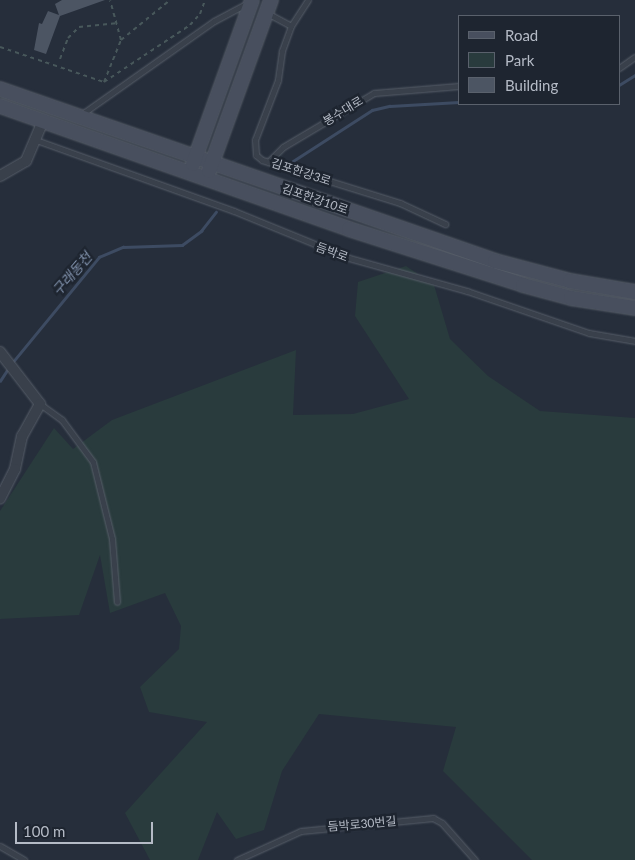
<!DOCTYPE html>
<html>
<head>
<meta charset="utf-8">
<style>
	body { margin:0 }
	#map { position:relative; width:635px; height:860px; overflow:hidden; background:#262e3b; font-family:Lato,"Noto Sans KR",sans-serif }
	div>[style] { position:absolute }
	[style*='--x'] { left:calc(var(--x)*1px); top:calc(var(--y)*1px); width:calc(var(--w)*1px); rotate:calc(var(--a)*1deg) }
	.green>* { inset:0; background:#293b3d }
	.stream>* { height:2.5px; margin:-1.25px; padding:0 1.25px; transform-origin:1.25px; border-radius:1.25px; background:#3d4b62 }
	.building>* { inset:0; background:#4c5563 }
	.path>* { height:2px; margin-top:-1px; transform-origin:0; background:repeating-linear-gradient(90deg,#48585b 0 4px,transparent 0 8px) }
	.roads { filter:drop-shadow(0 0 1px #575e69) drop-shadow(0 0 1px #575e69) }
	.lane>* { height:5px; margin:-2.5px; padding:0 2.5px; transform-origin:2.5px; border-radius:2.5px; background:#39404b }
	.street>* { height:10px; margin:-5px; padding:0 5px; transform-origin:5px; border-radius:5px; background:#39404b }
	.secondary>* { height:14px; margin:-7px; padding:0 7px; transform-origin:7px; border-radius:7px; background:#484f5e }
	span { translate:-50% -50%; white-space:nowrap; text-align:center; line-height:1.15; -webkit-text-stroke:5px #1e2530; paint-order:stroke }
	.street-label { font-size:12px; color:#b5bbc6 }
	.water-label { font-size:14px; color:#8091ab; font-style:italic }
	.legend { position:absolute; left:458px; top:15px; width:162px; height:90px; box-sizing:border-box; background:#1e2530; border:1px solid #5a616c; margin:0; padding:6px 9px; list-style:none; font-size:15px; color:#b5bbc6 }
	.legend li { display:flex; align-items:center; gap:10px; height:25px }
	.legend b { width:25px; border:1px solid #5a616c }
	.scale { position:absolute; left:15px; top:822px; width:138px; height:22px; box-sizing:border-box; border:2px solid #b5bbc6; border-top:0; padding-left:6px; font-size:15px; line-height:18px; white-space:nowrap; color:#b5bbc6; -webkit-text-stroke:4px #1e2530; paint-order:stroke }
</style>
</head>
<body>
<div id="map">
	<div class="green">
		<i style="clip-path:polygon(406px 266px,434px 285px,450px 339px,488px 376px,540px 411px,635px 418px,635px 860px,532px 860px,443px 771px,456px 727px,319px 714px,282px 771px,264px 830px,236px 839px,217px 812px,198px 860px,150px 860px,125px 813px,207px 722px,149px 712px,140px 687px,179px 649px,181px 626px,165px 593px,110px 613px,100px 555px,79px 615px,0 619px,0 511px,54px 428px,73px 449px,112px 420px,296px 350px,293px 415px,353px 414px,409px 399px,355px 316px,358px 282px)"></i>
	</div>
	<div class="stream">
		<i style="--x:619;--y:85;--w:19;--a:-32"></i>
		<i style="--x:293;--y:161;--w:94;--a:-32.8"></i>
		<i style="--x:372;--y:110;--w:18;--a:-13"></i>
		<i style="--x:390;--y:106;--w:69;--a:-3.3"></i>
		<i style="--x:12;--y:363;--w:137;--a:-50.6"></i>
		<i style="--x:99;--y:257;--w:26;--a:-23"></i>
		<i style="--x:123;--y:247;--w:59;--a:-1.9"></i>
		<i style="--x:182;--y:245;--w:24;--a:-36"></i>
		<i style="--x:201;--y:231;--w:24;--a:-52"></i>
		<i style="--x:0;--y:381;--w:17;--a:-57"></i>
	</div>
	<div class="building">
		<i style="clip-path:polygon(62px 0,105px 0,60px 16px,46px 54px,34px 50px,39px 23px,42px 24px,48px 11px,59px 15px,55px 4px)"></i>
	</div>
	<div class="path">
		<i style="--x:121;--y:40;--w:63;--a:-39.2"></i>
		<i style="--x:0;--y:47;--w:110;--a:18.6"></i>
		<i style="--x:104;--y:82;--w:103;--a:-33.5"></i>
		<i style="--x:190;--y:25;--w:15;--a:-48"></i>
		<i style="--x:200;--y:14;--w:15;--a:-70"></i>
		<i style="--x:60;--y:59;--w:22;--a:-69"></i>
		<i style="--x:68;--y:38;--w:16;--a:-45"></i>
		<i style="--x:79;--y:27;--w:37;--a:-6"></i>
		<i style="--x:104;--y:82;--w:45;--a:-68"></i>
		<i style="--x:121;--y:40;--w:41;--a:-105.4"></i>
	</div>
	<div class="roads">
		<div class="lane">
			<i style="--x:267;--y:13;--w:27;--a:28"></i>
			<i style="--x:291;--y:26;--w:27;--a:110"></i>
			<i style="--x:282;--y:51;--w:29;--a:98"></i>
			<i style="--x:278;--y:80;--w:64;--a:111"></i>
			<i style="--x:255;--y:140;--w:15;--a:86"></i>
			<i style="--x:256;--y:155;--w:8;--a:40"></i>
			<i style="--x:262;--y:160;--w:145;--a:17.3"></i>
			<i style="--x:400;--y:203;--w:50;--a:25"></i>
			<i style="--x:291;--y:26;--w:31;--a:-57"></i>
			<i style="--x:619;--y:68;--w:19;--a:-35"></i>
			<i style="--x:82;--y:114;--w:161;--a:-35.2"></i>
			<i style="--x:214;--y:21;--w:40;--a:-28"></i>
			<i style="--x:36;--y:140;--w:210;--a:19.7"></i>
			<i style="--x:234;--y:211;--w:124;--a:22.2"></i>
			<i style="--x:349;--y:258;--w:123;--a:15.6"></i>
			<i style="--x:467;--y:291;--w:129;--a:19"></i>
			<i style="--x:589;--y:333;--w:47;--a:9.9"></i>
			<i style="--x:268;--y:162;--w:21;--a:-45"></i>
			<i style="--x:283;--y:147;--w:106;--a:-30.7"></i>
			<i style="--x:374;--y:93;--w:85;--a:-4.7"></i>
			<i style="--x:40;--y:404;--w:27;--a:36"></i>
			<i style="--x:62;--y:420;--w:52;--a:53.6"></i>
			<i style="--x:93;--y:462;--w:79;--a:76.1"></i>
			<i style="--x:112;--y:539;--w:63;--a:85.5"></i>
			<i style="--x:0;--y:846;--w:28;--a:30"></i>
			<i style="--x:237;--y:860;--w:70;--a:-24.4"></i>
			<i style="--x:301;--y:831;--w:133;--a:-5.6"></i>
			<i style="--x:433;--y:818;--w:10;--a:29"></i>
			<i style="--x:442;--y:823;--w:50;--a:48.3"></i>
		</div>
		<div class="street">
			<i style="--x:0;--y:176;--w:30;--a:-30"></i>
			<i style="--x:26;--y:161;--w:43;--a:-67"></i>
			<i style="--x:0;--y:352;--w:66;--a:52.4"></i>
			<i style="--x:40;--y:404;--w:37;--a:119"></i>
			<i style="--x:22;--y:436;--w:34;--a:102"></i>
			<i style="--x:15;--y:469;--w:33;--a:117"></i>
		</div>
		<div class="secondary">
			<i style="--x:0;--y:89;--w:524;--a:19.16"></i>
			<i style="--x:495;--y:261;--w:78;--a:14.9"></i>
			<i style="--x:570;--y:281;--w:66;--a:9.6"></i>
			<i style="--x:0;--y:106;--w:370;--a:19.4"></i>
			<i style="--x:349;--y:229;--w:183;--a:17.8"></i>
			<i style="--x:523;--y:285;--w:50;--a:15.2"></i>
			<i style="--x:571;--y:298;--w:65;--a:8.9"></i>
			<i style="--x:193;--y:164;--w:174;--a:-70.2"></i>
			<i style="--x:209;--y:171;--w:182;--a:-70.1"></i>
		</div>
	</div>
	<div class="street-label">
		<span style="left:343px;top:111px;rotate:-31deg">봉수대로</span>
		<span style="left:301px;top:172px;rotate:18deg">김포한강3로</span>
		<span style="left:315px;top:199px;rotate:19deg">김포한강10로</span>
		<span style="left:332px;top:252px;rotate:20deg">듬박로</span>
		<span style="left:362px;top:824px;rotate:-5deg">듬박로30번길</span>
	</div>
	<div class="water-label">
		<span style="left:72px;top:274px;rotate:-49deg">구래동천</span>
	</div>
	<ul class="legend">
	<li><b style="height:6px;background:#484f5e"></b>Road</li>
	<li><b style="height:14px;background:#293b3d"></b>Park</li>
	<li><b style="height:14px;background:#4c5563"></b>Building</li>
	</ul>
	<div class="scale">100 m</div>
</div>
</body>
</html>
